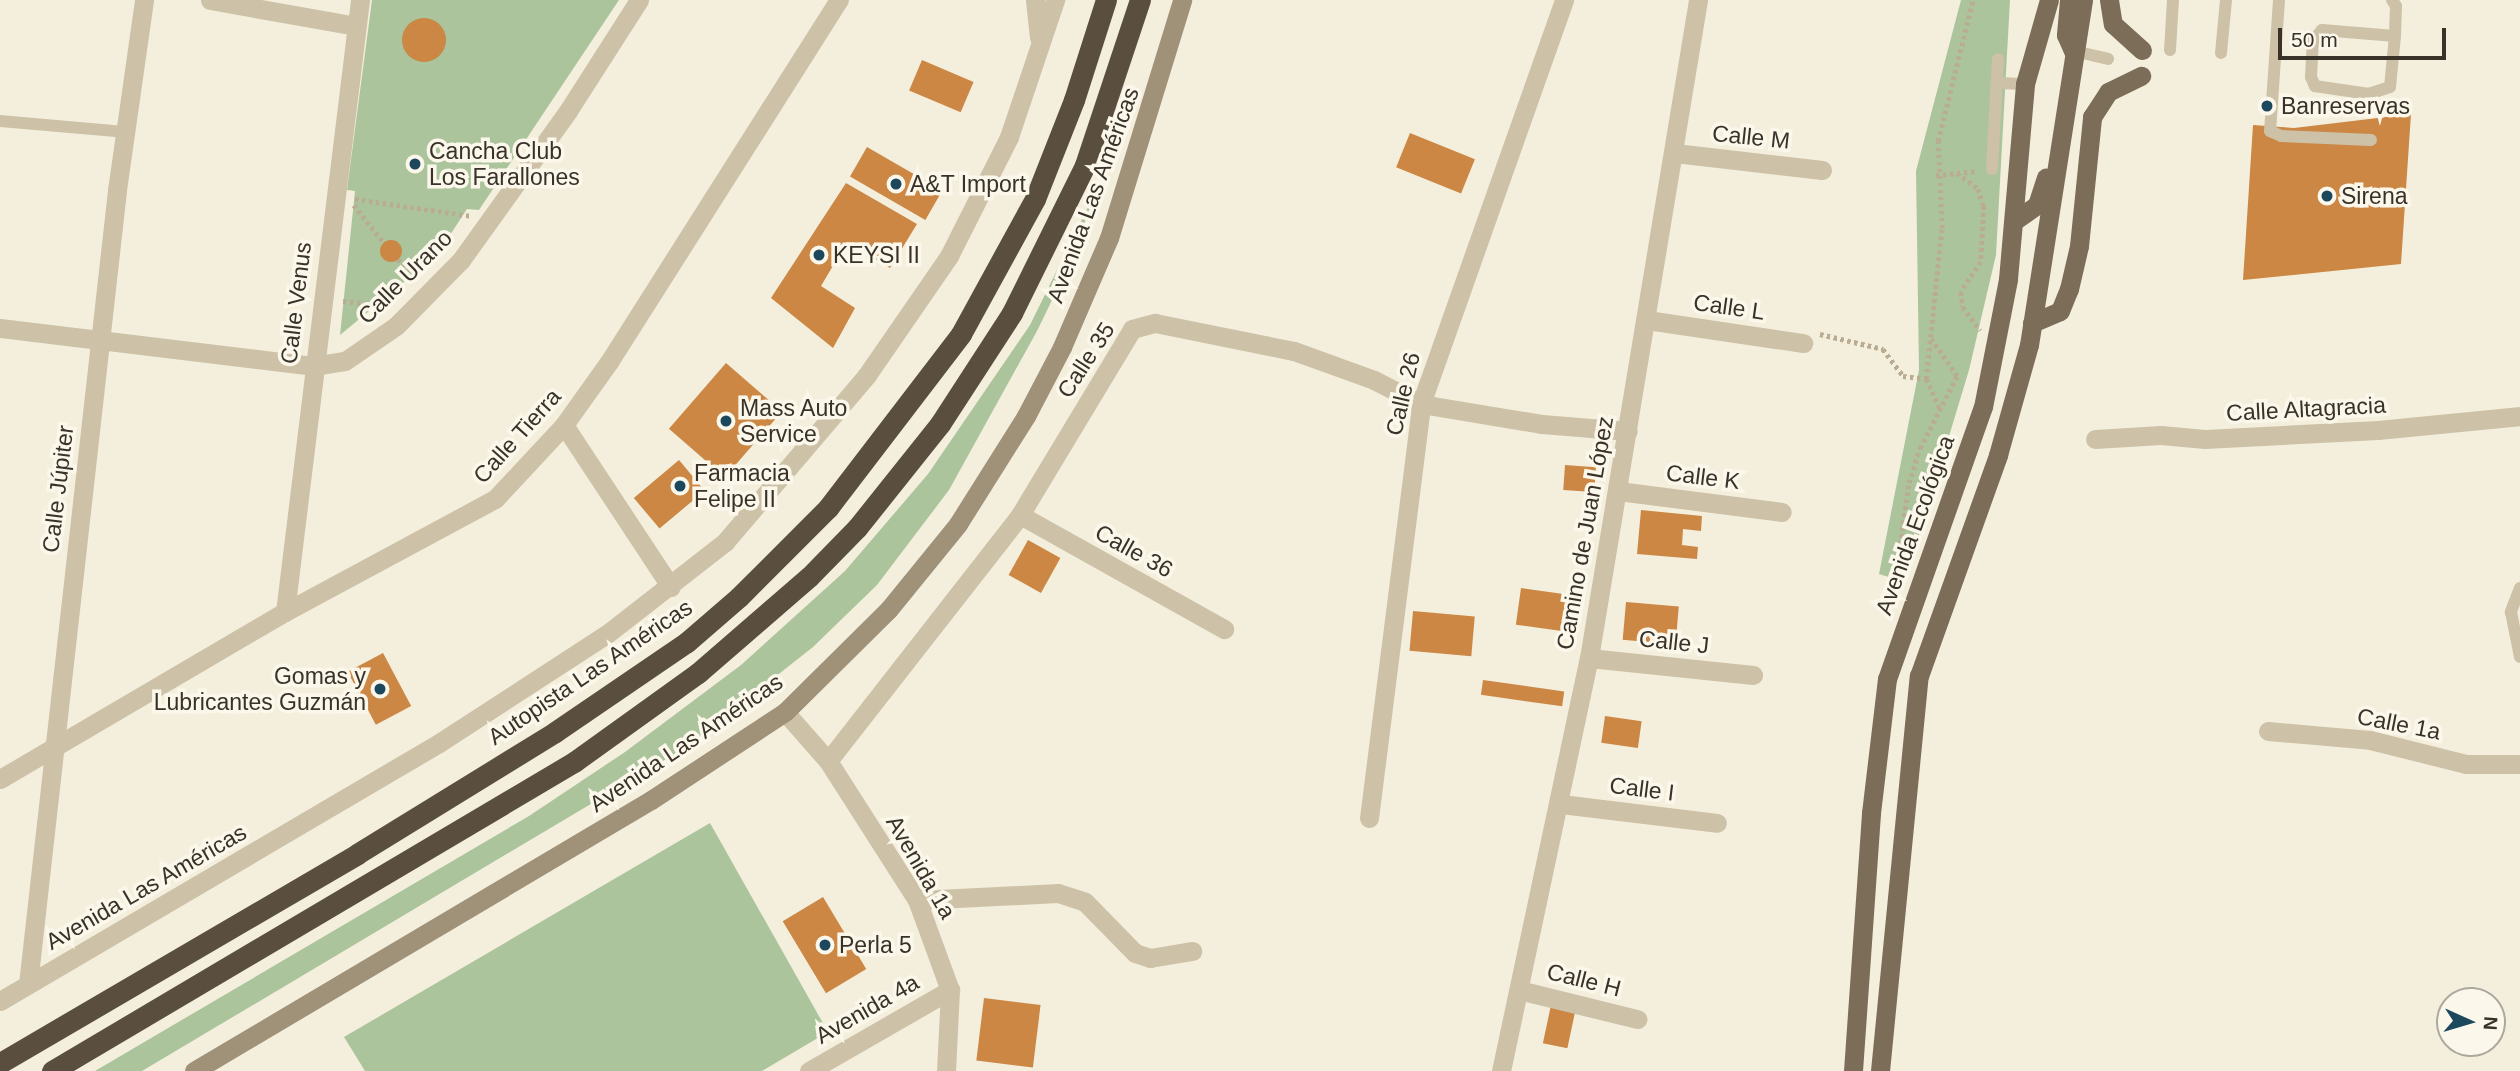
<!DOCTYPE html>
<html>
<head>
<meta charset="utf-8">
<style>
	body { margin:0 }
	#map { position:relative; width:2520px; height:1071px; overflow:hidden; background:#f4efdd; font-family:Helvetica,sans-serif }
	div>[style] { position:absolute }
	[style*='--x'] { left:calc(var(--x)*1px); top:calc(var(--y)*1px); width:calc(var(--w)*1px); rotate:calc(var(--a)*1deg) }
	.green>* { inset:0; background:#acc49c }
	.building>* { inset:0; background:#cb8743; transform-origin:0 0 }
	.round { border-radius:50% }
	.path>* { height:4.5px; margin-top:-2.25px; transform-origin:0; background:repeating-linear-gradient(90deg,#b9ac92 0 3.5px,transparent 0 7px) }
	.service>* { height:12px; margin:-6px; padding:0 6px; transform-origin:6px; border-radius:6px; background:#cdc2a8 }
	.minor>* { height:19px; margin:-9.5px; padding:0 9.5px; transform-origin:9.5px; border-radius:9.5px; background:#cdc2a8 }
	.tertiary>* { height:19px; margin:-9.5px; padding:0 9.5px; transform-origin:9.5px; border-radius:9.5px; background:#cdc2a8 }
	.secondary>* { height:19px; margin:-9.5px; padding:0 9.5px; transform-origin:9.5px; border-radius:9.5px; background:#a09179 }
	.primary>* { height:19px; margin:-9.5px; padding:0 9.5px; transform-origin:9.5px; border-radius:9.5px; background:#7c6d59 }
	.motorway>* { height:21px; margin:-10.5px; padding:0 10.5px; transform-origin:10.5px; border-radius:10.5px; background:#5a4f3f }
	.dots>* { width:19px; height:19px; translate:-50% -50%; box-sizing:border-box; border:4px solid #fbf7ea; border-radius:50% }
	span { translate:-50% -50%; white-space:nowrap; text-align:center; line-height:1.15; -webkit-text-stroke:7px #fbf7ea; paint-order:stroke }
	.poi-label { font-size:23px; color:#393229 }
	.left { translate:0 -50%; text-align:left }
	.right { translate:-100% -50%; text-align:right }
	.street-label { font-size:23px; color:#393229 }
	.north { position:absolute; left:2436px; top:987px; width:70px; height:70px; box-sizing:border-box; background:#fbf7ea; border:2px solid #ada89d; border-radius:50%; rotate:94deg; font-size:19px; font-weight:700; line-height:28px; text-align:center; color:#393229 }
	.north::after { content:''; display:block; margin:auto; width:24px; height:32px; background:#1c485d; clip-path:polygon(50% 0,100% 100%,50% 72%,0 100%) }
	.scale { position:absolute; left:2278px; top:28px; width:168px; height:32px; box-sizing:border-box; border:4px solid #393229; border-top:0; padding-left:9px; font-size:21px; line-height:24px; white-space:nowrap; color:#393229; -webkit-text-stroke:5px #fbf7ea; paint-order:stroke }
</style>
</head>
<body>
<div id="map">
	<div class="green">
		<i style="clip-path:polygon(372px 0,619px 0,479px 210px,467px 209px,437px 255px,340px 335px,355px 191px,347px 190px)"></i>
		<i style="clip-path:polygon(1961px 0,2010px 0,1996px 255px,1969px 370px,1905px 582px,1879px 574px,1919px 370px,1916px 171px)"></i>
		<i style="clip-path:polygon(1095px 193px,1072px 259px,1037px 331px,949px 490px,877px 585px,813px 647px,685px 748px,142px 1071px,95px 1071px,529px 816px,625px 752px,741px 665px,845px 571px,928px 474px,1030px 325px)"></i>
		<i style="clip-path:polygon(710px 823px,828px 1032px,762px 1071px,365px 1071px,344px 1037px)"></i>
	</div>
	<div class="building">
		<i class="round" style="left:402px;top:18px;width:44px;height:44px"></i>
		<i style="left:922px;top:60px;width:56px;height:33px;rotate:23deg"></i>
		<i style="clip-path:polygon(2411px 114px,2401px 264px,2243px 280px,2253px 125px,2294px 128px)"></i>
		<i style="left:1410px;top:133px;width:70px;height:37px;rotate:22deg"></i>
		<i style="left:867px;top:147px;width:87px;height:34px;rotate:30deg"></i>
		<i style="clip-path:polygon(846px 183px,917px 224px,890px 268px,847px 242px,821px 286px,855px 308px,833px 348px,771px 298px)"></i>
		<i class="round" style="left:380px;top:240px;width:22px;height:22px"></i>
		<i style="left:726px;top:363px;width:74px;height:87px;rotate:41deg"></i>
		<i style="left:679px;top:460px;width:40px;height:59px;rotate:50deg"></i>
		<i style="left:1565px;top:465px;width:31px;height:25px;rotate:4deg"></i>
		<i style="clip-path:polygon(1641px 510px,1702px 516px,1701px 531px,1683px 529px,1682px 545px,1698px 547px,1697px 559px,1637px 554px)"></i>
		<i style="left:1028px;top:540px;width:37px;height:40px;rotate:29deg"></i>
		<i style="left:1521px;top:588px;width:50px;height:37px;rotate:8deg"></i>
		<i style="left:1626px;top:602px;width:53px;height:38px;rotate:5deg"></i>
		<i style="left:1413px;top:611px;width:62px;height:40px;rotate:5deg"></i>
		<i style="left:383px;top:653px;width:60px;height:40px;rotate:62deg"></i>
		<i style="left:1483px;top:680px;width:82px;height:15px;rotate:8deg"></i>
		<i style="left:1605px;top:716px;width:37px;height:27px;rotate:8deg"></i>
		<i style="left:823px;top:897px;width:84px;height:47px;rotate:59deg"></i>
		<i style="left:984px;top:998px;width:57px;height:63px;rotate:7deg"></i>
		<i style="left:1551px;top:1005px;width:25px;height:39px;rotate:12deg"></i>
	</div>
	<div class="path">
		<i style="--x:1957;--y:173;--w:26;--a:37"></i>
		<i style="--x:1978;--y:189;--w:18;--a:71"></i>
		<i style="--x:1984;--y:206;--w:56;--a:93.1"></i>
		<i style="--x:1981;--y:262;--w:36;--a:124"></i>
		<i style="--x:1961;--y:292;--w:15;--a:82"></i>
		<i style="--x:1963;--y:307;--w:29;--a:54"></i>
		<i style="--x:1936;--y:175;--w:42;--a:-5.4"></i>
		<i style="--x:355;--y:199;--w:117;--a:8.3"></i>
		<i style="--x:354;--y:205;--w:48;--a:51.7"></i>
		<i style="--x:398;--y:259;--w:28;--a:52"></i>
		<i style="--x:343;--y:301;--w:44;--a:6.5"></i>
		<i style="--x:1820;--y:334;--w:65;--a:13.4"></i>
		<i style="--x:1883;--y:349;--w:34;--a:53"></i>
		<i style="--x:1903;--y:376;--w:23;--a:7"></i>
		<i style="--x:1939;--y:408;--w:32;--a:-114"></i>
		<i style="--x:1926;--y:379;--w:152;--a:-84"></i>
		<i style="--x:1942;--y:228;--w:87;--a:-92.6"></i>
		<i style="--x:1938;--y:141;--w:145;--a:-76.1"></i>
		<i style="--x:1900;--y:586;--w:15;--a:-106"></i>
		<i style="--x:1896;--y:572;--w:90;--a:-81.7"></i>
		<i style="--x:1909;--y:483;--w:37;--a:-73"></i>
		<i style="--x:1920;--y:448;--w:81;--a:-62.8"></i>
		<i style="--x:1957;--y:376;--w:45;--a:-125.1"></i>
	</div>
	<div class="service">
		<i style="--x:2279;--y:0;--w:131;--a:93.9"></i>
		<i style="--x:2270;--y:131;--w:12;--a:24"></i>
		<i style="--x:2281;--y:136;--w:90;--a:2.5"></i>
		<i style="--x:2392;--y:0;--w:7;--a:56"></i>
		<i style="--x:2396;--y:6;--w:30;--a:92"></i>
		<i style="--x:2395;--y:36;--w:51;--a:95.6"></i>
		<i style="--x:2390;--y:87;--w:22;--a:162"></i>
		<i style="--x:2369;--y:94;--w:55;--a:-171.6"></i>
		<i style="--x:2315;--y:86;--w:10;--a:-114"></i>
		<i style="--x:2311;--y:77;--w:36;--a:-87"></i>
		<i style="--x:2313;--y:41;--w:14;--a:-51"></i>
		<i style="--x:2322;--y:30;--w:73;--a:4.7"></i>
		<i style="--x:2170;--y:50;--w:50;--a:-86.6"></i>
		<i style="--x:2074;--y:51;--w:35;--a:13"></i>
		<i style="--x:2221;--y:53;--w:53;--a:-84.6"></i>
		<i style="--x:1997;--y:83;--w:28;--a:2"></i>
		<i style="--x:0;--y:121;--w:125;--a:5"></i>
		<i style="--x:1992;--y:169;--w:110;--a:-86.9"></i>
		<i style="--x:2520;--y:588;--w:26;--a:111"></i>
		<i style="--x:2511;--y:612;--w:46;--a:78.7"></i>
	</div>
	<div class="minor">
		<i style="--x:210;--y:0;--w:148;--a:10.1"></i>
		<i style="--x:1675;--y:153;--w:148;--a:6.6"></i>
		<i style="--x:1647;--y:320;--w:158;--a:8.4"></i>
		<i style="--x:0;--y:328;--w:315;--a:6.9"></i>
		<i style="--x:313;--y:366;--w:32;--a:-9"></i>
		<i style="--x:345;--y:361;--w:62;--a:-34.5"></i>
		<i style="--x:396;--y:326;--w:93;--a:-45.4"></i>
		<i style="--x:461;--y:260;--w:183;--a:-54.3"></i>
		<i style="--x:568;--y:111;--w:132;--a:-57.4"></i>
		<i style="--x:564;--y:425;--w:194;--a:56.6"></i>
		<i style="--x:2095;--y:439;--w:66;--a:-3.5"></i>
		<i style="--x:2161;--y:435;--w:44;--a:5.2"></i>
		<i style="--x:2205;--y:439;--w:173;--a:-3"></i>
		<i style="--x:2378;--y:430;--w:143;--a:-5.6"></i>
		<i style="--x:1618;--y:491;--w:165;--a:7.3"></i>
		<i style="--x:1020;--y:515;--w:234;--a:29.2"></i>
		<i style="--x:285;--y:612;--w:617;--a:-83.01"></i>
		<i style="--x:1589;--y:658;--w:165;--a:5.9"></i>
		<i style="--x:785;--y:712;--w:65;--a:48.7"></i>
		<i style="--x:828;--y:761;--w:165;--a:57.4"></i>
		<i style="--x:917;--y:900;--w:96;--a:69.9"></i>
		<i style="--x:950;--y:990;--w:81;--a:92.8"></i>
		<i style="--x:2268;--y:731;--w:102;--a:5"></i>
		<i style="--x:2370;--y:740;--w:99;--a:14"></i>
		<i style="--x:2466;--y:764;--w:54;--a:0"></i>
		<i style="--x:828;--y:761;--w:312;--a:-52"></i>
		<i style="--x:1020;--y:515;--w:217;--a:-58.9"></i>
		<i style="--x:1132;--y:329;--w:24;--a:-15"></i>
		<i style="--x:1155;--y:323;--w:142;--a:11.4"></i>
		<i style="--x:1294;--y:351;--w:85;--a:19.9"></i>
		<i style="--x:1374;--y:380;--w:53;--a:27.1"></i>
		<i style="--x:1421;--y:404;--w:123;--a:9.4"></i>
		<i style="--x:1542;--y:424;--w:86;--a:4.7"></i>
		<i style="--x:0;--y:779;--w:330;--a:-30.4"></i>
		<i style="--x:285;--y:612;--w:238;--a:-28.3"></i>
		<i style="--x:495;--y:499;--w:101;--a:-47"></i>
		<i style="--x:564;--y:425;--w:77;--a:-54.5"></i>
		<i style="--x:609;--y:362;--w:429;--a:-57.6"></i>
		<i style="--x:1561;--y:804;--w:157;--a:6.9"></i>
		<i style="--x:1369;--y:818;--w:417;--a:-82.8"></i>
		<i style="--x:1421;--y:404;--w:429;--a:-70.5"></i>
		<i style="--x:917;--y:900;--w:141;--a:-2.8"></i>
		<i style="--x:1058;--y:893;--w:28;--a:18"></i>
		<i style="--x:1085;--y:902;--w:71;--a:45.6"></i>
		<i style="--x:1135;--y:953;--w:16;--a:18"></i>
		<i style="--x:1150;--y:958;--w:43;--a:-9.5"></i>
		<i style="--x:1519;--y:990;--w:122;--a:13.8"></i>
		<i style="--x:809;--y:1071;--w:163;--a:-29.9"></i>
		<i style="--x:1501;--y:1071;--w:422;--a:-78"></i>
		<i style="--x:1589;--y:658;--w:667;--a:-80.59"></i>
	</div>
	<div class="tertiary">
		<i style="--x:1035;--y:0;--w:37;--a:84"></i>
		<i style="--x:28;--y:984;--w:799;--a:-83.6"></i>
		<i style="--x:117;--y:190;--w:192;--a:-81.9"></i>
		<i style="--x:0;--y:1001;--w:509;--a:-30.44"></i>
		<i style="--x:439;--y:743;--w:200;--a:-33"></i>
		<i style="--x:607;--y:634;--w:150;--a:-37.9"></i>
		<i style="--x:725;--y:542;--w:219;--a:-49.6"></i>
		<i style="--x:867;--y:375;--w:145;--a:-55.4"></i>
		<i style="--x:949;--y:256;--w:133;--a:-63.2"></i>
		<i style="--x:1009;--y:137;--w:145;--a:-71.4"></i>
	</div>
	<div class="secondary">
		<i style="--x:194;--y:1071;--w:531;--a:-30.67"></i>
		<i style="--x:651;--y:800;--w:160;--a:-33.3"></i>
		<i style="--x:785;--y:712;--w:146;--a:-44.7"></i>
		<i style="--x:889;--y:609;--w:109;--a:-50.9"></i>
		<i style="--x:958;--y:524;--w:128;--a:-57.8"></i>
		<i style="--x:1026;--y:416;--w:78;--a:-62.4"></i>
		<i style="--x:1062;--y:347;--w:119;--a:-66.7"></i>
		<i style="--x:1109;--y:238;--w:249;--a:-72.9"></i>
	</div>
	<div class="primary">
		<i style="--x:2069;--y:0;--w:35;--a:95"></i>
		<i style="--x:2066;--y:35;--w:17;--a:66"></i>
		<i style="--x:2109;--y:0;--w:24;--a:81"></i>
		<i style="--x:2113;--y:24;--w:39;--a:42"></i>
		<i style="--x:2014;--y:221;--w:28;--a:-35"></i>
		<i style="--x:2037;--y:205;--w:29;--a:-72"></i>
		<i style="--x:2032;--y:323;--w:30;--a:-23"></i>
		<i style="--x:2060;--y:311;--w:24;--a:-68"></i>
		<i style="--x:2069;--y:289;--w:44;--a:-76.9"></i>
		<i style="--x:2079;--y:246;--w:130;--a:-84.2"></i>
		<i style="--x:2092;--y:117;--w:30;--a:-57"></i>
		<i style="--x:2108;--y:92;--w:37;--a:-26"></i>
		<i style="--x:1853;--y:1071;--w:259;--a:-86"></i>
		<i style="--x:1871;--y:813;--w:135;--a:-83.2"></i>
		<i style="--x:1887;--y:679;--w:288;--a:-70.6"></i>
		<i style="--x:1983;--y:407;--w:130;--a:-78.9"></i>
		<i style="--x:2008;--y:279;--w:196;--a:-85"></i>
		<i style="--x:2025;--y:84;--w:87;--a:-74.1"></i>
		<i style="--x:1880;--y:1071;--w:397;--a:-84.4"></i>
		<i style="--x:1919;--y:676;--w:235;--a:-70.3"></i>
		<i style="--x:1998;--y:455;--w:114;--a:-74.3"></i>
		<i style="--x:2029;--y:345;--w:349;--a:-81.1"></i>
	</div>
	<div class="motorway">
		<i style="--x:0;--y:1063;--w:414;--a:-30.3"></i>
		<i style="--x:357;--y:854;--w:233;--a:-31.6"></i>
		<i style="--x:555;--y:732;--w:160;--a:-34.3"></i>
		<i style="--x:687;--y:642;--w:69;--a:-40.9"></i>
		<i style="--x:739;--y:597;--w:126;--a:-45"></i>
		<i style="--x:828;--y:508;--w:219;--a:-52.6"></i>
		<i style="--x:961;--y:334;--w:154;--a:-61.3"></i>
		<i style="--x:1035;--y:199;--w:106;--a:-68.5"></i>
		<i style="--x:1074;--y:100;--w:105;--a:-72.3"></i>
		<i style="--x:52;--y:1071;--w:607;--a:-30.62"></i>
		<i style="--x:574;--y:762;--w:153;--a:-35.7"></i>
		<i style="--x:698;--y:673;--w:147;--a:-40.9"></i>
		<i style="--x:809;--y:577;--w:69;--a:-45.6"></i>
		<i style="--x:857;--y:528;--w:133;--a:-51.4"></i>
		<i style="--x:940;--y:424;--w:132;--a:-57"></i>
		<i style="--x:1012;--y:313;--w:165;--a:-63.7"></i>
		<i style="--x:1085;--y:165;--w:174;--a:-71.6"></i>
	</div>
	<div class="dots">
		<i style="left:2267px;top:106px;background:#1c485d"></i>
		<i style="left:415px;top:164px;background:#1c485d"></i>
		<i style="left:896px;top:184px;background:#1c485d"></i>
		<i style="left:2327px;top:196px;background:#1c485d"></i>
		<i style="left:819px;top:255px;background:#1c485d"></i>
		<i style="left:726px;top:421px;background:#1c485d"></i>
		<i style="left:680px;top:486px;background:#1c485d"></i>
		<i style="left:380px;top:689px;background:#1c485d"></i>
		<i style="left:825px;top:945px;background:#1c485d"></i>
	</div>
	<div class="poi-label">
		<span class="left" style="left:2281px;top:106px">Banreservas</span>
		<span class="left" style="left:429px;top:164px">Cancha Club<br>Los Farallones</span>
		<span class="left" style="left:910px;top:184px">A&amp;T Import</span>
		<span class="left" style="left:2341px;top:196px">Sirena</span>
		<span class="left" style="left:833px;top:255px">KEYSI II</span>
		<span class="left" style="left:740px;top:421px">Mass Auto<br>Service</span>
		<span class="left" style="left:694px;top:486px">Farmacia<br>Felipe II</span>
		<span class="right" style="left:366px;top:689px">Gomas y<br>Lubricantes Guzmán</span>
		<span class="left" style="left:839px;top:945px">Perla 5</span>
	</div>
	<div class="street-label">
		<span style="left:1751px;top:137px;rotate:6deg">Calle M</span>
		<span style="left:1093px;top:195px;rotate:-70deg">Avenida Las Américas</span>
		<span style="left:405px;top:277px;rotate:-45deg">Calle Urano</span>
		<span style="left:296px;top:303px;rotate:-83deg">Calle Venus</span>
		<span style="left:1729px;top:307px;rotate:8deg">Calle L</span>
		<span style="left:1086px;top:360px;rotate:-57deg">Calle 35</span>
		<span style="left:1403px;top:394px;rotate:-77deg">Calle 26</span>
		<span style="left:2306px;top:409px;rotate:-3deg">Calle Altagracia</span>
		<span style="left:517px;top:436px;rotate:-48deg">Calle Tierra</span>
		<span style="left:1703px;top:477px;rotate:7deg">Calle K</span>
		<span style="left:58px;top:489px;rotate:-83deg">Calle Júpiter</span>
		<span style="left:1915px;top:525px;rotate:-70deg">Avenida Ecológica</span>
		<span style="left:1585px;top:533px;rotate:-80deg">Camino de Juan López</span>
		<span style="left:1134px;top:551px;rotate:29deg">Calle 36</span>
		<span style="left:1674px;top:642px;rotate:6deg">Calle J</span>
		<span style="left:590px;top:672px;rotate:-34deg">Autopista Las Américas</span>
		<span style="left:2399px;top:724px;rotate:11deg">Calle 1a</span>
		<span style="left:686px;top:743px;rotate:-34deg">Avenida Las Américas</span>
		<span style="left:1642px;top:789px;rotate:7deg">Calle I</span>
		<span style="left:921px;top:867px;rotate:60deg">Avenida 1a</span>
		<span style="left:146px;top:887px;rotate:-30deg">Avenida Las Américas</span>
		<span style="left:1584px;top:980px;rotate:14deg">Calle H</span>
		<span style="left:867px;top:1009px;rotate:-30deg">Avenida 4a</span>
	</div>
	<div class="north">N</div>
	<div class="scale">50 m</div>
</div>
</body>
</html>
